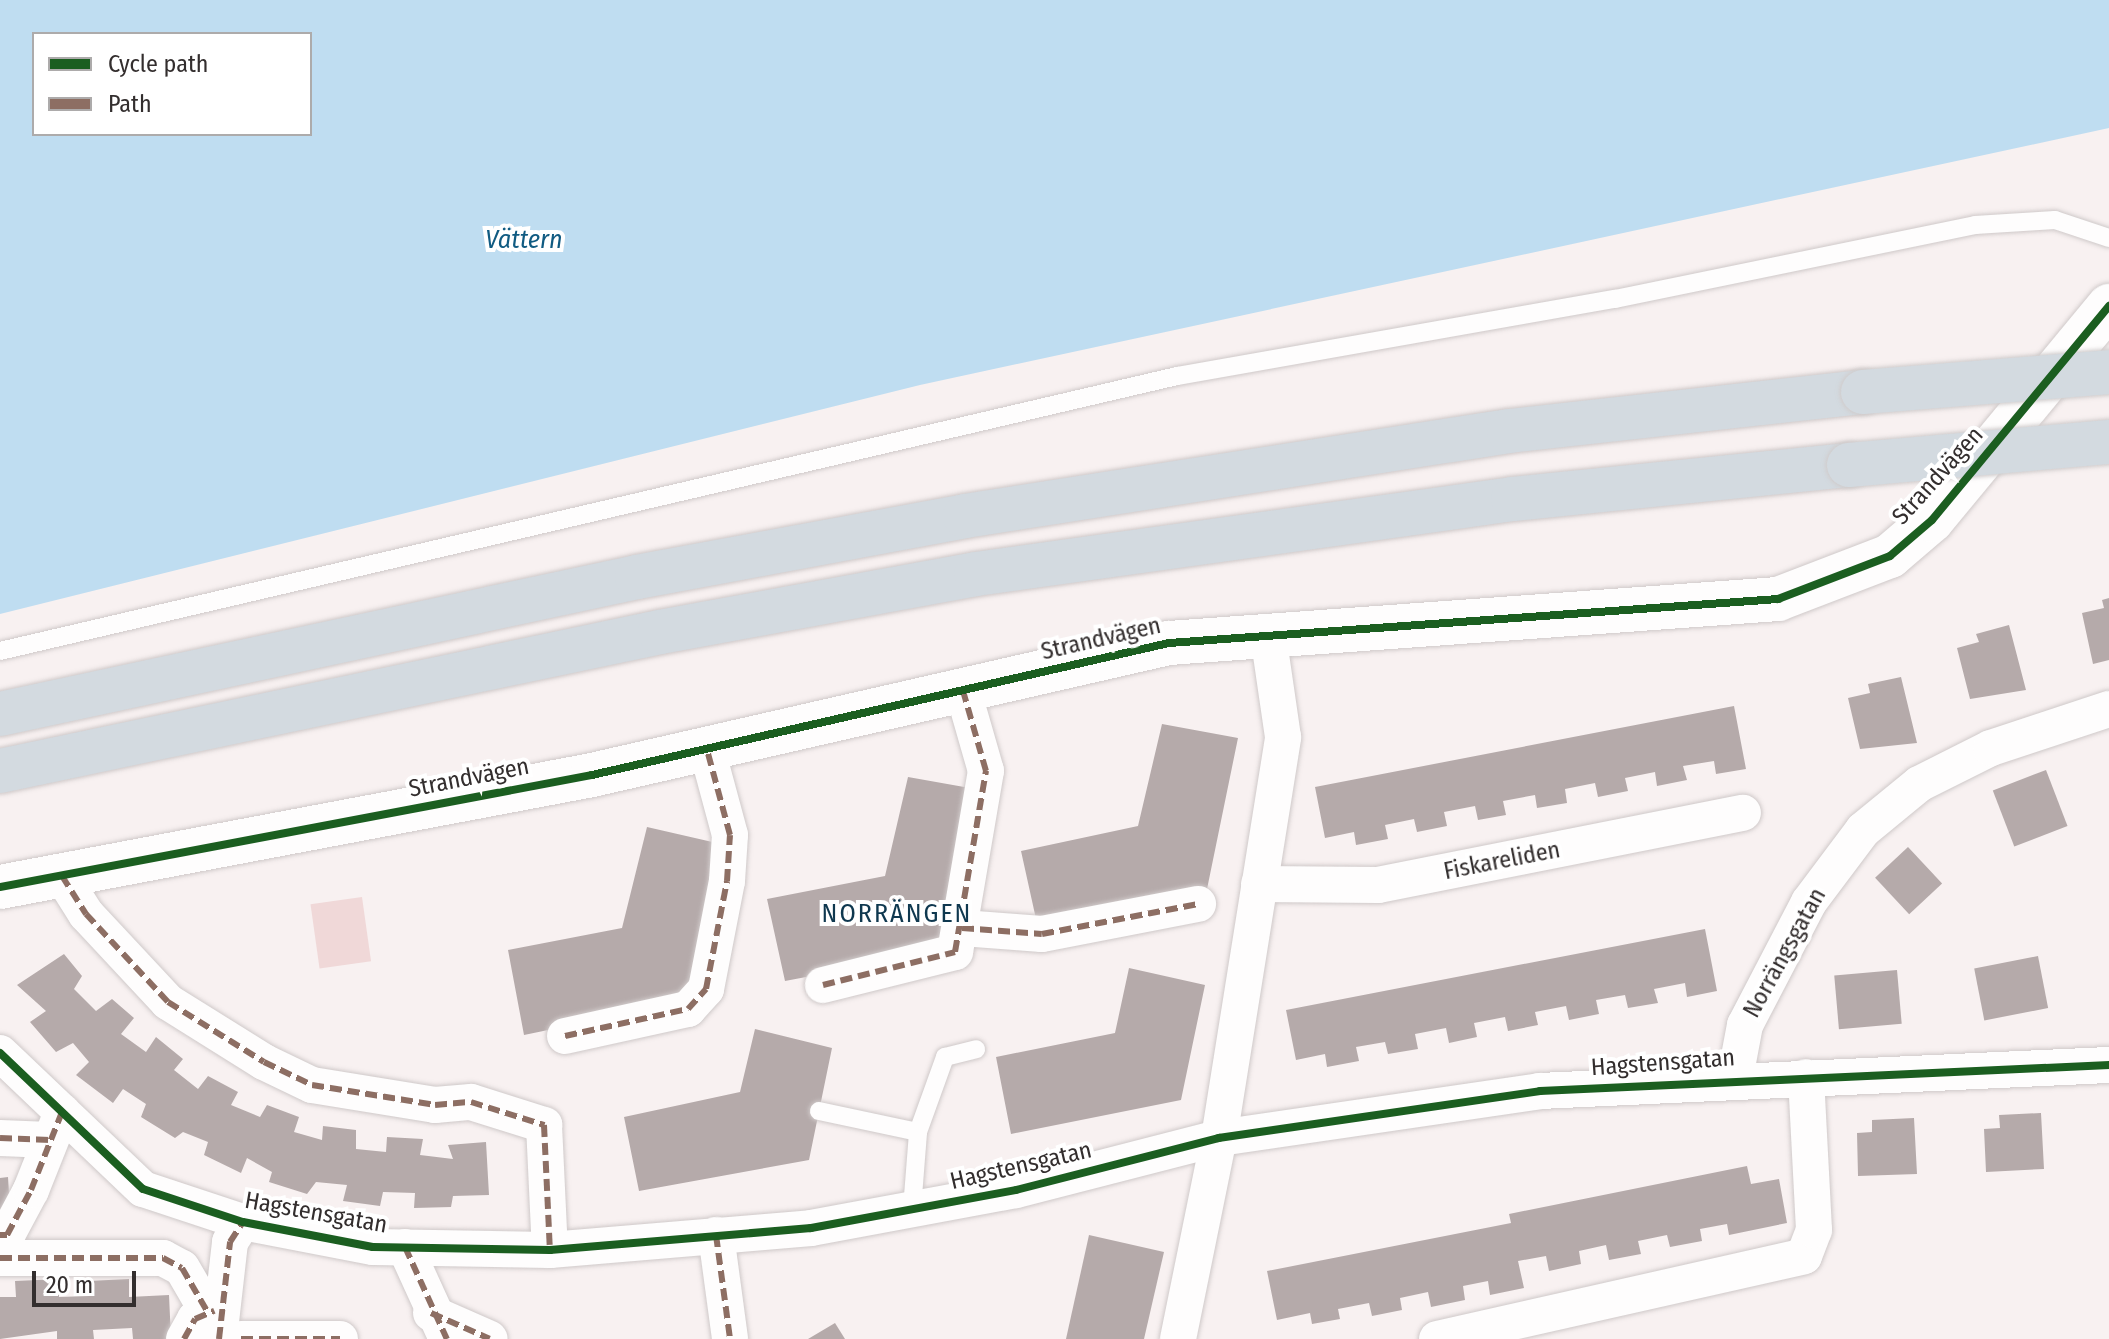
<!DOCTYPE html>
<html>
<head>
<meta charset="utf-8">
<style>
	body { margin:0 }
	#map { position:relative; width:2109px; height:1339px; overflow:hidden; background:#f8f1f1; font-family:"Fira Sans Condensed",sans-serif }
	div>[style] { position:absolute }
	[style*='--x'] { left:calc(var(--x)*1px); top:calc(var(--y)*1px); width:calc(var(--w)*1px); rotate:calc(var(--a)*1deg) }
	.green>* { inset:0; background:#f0d8d8; transform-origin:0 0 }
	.water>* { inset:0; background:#bfddf1 }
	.building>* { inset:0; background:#b5aaaa; transform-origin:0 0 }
	.roads { filter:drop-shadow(0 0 2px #cfc9c9) drop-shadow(0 0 2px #cfc9c9) }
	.service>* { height:18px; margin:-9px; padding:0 9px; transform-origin:9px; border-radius:9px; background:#fefdfd }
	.minor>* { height:36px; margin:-18px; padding:0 18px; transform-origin:18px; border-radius:18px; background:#fefdfd }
	.tertiary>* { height:44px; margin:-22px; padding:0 22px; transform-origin:22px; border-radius:22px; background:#fefdfd }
	.motorway>* { height:44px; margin:-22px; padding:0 22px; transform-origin:22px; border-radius:22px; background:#d3dae0 }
	.bridges { filter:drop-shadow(0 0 2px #d0cccc) drop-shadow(0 0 2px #d0cccc) }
	.motorway-bridge>* { height:44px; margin:-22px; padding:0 22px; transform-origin:22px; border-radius:22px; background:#d3dae0 }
	.quiet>* { height:6px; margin-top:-3px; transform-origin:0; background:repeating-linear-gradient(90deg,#8d6e63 0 12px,transparent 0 18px) }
	.cycleway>* { height:8px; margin:-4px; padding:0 4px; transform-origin:4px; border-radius:4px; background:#1b5e20 }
	span { translate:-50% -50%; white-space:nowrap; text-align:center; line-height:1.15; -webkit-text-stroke:8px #fff; paint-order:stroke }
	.street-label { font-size:24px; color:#332e2e }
	.water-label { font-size:26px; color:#105b82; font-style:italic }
	.neighbourhood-label { font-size:26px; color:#0f384f; letter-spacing:2px }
	.legend { position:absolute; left:32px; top:32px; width:280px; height:104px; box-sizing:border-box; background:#fff; border:2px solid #adabab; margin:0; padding:10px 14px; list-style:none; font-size:24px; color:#332e2e }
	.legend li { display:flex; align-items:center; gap:16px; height:40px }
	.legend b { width:40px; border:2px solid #adabab }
	.scale { position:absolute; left:32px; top:1271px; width:104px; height:36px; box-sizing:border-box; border:4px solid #332e2e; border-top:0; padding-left:10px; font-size:24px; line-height:28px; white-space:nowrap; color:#332e2e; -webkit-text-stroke:6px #fff; paint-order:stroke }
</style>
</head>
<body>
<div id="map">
	<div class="green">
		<i style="left:362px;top:897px;width:65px;height:52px;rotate:82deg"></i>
	</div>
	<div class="water">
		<i style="clip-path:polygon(evenodd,0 0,2109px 0,2109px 128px,920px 385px,0 614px,0 0,34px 34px,310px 34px,310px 134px,34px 134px,34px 34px)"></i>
	</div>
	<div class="building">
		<i style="clip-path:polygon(2109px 598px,2109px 660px,2093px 664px,2082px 613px,2104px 608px,2102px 600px)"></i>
		<i style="clip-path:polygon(2009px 625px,2026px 690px,1970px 699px,1957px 648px,1979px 642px,1976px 634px)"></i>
		<i style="clip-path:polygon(1901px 677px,1917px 743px,1860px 749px,1848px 698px,1870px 693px,1868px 684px)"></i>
		<i style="clip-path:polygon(1734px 706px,1746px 769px,1716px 774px,1714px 761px,1683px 766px,1687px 780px,1657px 786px,1655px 772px,1625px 778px,1628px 791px,1598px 797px,1595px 783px,1565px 789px,1567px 803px,1537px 808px,1535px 795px,1503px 801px,1506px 815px,1478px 820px,1475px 806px,1444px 812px,1447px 826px,1417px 832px,1414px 819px,1385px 825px,1388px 839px,1356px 845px,1354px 832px,1325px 838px,1315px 787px)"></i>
		<i style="clip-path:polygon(1162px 724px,1238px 738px,1206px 894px,1038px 928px,1021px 851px,1138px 826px)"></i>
		<i style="left:2046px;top:770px;width:60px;height:57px;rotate:69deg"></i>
		<i style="clip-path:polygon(908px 777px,981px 790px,953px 949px,785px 981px,767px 899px,885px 876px)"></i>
		<i style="clip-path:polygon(647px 827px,721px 844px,693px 1000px,524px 1035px,508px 950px,622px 928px)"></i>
		<i style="left:1908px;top:847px;width:50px;height:45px;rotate:47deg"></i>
		<i style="clip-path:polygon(1705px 929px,1717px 991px,1687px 997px,1685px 983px,1654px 989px,1658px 1003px,1628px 1008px,1625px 995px,1596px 1000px,1599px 1014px,1569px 1020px,1566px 1006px,1535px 1012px,1538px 1025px,1508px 1031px,1505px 1017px,1474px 1023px,1477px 1037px,1449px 1043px,1446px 1028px,1415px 1034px,1418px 1049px,1388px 1054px,1385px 1042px,1356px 1047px,1359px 1061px,1327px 1067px,1325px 1054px,1296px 1060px,1286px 1010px)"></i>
		<i style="clip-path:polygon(64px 954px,82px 976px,74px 989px,96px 1011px,112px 999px,134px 1018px,121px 1034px,146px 1052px,156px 1037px,183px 1059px,174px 1070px,198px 1089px,208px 1076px,238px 1092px,231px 1105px,260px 1117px,267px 1105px,299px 1117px,294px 1132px,322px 1140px,323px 1126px,356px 1130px,356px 1149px,386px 1152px,387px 1137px,423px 1139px,420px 1155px,453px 1159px,448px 1145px,486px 1142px,489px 1195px,453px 1196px,451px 1207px,414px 1208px,415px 1193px,383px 1192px,380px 1206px,343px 1201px,347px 1185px,316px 1182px,307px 1194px,269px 1182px,272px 1172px,247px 1158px,241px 1173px,204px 1155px,208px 1142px,183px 1132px,175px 1138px,141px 1117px,146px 1104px,123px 1089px,113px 1103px,76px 1075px,89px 1062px,73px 1043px,56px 1052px,30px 1022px,46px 1011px,17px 985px)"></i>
		<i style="left:2038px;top:956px;width:53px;height:65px;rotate:79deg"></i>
		<i style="clip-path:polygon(1129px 968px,1205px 985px,1181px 1100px,1011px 1134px,996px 1057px,1115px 1033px)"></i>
		<i style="left:1897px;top:970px;width:54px;height:63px;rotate:85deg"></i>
		<i style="clip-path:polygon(755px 1029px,832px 1048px,809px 1160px,639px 1191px,624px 1117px,740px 1092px)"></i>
		<i style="clip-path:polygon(2041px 1113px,2044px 1169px,1986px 1172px,1984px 1129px,2000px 1128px,1999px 1115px)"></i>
		<i style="clip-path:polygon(1914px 1118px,1917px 1174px,1858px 1176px,1857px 1133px,1872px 1132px,1872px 1120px)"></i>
		<i style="clip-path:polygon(1747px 1166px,1751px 1184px,1779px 1179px,1787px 1223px,1729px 1235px,1727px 1224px,1700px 1229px,1702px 1241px,1670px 1247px,1667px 1235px,1638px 1241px,1641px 1254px,1609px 1260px,1606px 1245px,1579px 1251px,1581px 1264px,1549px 1271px,1546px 1256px,1518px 1261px,1524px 1288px,1490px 1295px,1488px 1281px,1463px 1286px,1465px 1300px,1431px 1307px,1428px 1292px,1400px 1298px,1402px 1310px,1372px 1316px,1369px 1303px,1338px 1309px,1340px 1319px,1312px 1324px,1310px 1313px,1277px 1320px,1267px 1271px,1511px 1223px,1509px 1214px)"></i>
		<i style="clip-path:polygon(8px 1177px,11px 1224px,0 1225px,0 1178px)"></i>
		<i style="clip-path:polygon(1089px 1235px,1164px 1252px,1144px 1339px,1066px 1339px)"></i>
		<i style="clip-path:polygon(59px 1279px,59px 1297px,89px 1296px,88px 1281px,129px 1279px,129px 1297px,169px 1295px,171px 1339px,133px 1339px,132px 1328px,93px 1330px,94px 1339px,57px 1339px,57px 1331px,0 1339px,0 1297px,16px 1297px,15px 1281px)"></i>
		<i style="clip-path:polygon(835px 1323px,845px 1339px,808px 1339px)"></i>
	</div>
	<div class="roads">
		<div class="service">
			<i style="--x:0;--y:651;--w:1209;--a:-13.15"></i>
			<i style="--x:1177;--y:376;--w:445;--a:-10"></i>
			<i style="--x:1615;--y:299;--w:368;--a:-11.6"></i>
			<i style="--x:1975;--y:225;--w:80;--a:-3.6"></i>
			<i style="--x:2055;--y:220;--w:57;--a:18.4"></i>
			<i style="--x:819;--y:1111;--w:101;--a:12"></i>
			<i style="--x:912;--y:1209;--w:77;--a:-85.5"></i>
			<i style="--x:918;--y:1132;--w:80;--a:-70.2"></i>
			<i style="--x:945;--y:1057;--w:32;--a:-14"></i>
		</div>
		<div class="minor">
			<i style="--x:62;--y:876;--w:45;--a:57.7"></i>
			<i style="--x:86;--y:914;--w:120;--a:47"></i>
			<i style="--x:168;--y:1002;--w:113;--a:32"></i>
			<i style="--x:264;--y:1062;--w:53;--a:25.6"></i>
			<i style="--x:312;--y:1085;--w:125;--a:9.2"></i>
			<i style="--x:435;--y:1105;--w:36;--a:-5"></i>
			<i style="--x:471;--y:1102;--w:77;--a:17.5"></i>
			<i style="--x:544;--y:1125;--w:125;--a:87.3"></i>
			<i style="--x:1259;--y:884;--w:119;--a:0.5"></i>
			<i style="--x:1378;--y:885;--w:372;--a:-11.2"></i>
			<i style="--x:962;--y:928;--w:80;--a:4.3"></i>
			<i style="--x:1042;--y:934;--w:159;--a:-10.9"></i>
			<i style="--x:823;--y:985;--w:136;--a:-14"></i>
			<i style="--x:955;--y:952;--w:184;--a:-80.3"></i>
			<i style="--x:986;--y:771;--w:83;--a:-106"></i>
			<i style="--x:565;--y:1036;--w:126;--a:-12.4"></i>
			<i style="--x:688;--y:1009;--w:27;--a:-48"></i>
			<i style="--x:706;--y:989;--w:110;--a:-79"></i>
			<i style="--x:727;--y:881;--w:46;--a:-86.3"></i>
			<i style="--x:730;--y:835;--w:88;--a:-105.1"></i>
			<i style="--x:0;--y:1053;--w:197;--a:43.6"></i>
			<i style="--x:143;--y:1189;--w:105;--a:18.3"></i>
			<i style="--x:243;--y:1222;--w:132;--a:10.9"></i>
			<i style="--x:373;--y:1247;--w:177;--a:1"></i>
			<i style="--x:550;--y:1250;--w:262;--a:-4.8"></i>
			<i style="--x:811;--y:1228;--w:208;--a:-10.5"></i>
			<i style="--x:1016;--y:1190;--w:210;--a:-14.4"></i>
			<i style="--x:1219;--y:1138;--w:324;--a:-8.3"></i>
			<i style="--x:1540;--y:1091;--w:570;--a:-2.62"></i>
			<i style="--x:1735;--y:1078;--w:54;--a:-79.3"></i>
			<i style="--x:1745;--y:1025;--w:139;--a:-62.5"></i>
			<i style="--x:1809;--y:902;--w:90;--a:-53.1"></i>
			<i style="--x:1863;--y:830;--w:72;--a:-39.4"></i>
			<i style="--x:1919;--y:784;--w:80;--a:-26.6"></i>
			<i style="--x:1991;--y:748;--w:124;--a:-18.3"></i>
			<i style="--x:0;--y:1138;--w:50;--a:2.3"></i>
			<i style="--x:0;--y:1235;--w:7;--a:0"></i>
			<i style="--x:7;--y:1235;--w:51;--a:-61.9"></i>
			<i style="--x:31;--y:1190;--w:84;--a:-68.3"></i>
			<i style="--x:716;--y:1235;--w:105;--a:82.3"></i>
			<i style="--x:405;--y:1247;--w:101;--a:65.5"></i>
			<i style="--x:0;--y:1258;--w:163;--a:0"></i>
			<i style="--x:163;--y:1258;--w:21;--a:28"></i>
			<i style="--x:182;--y:1268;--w:50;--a:59.8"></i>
			<i style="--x:431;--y:1313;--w:64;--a:23.8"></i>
			<i style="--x:184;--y:1339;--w:23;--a:-61"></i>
			<i style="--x:195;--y:1319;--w:24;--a:-19"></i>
			<i style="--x:219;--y:1339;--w:98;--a:-83.5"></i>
			<i style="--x:230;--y:1242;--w:24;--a:-57"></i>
			<i style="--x:241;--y:1339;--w:99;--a:0"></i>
			<i style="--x:1178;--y:1339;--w:205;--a:-78.5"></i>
			<i style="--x:1219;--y:1138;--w:406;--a:-80.9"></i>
			<i style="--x:1283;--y:737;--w:104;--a:-98.3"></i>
			<i style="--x:1437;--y:1339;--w:376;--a:-12.7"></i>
			<i style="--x:1804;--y:1256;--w:28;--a:-69"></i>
			<i style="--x:1814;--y:1230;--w:153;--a:-93"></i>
		</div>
		<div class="tertiary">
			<i style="--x:0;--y:887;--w:603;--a:-10.71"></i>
			<i style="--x:592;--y:775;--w:592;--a:-12.89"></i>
			<i style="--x:1169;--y:643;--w:611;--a:-4.13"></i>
			<i style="--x:1778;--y:599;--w:120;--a:-21"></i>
			<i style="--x:1890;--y:556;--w:55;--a:-40.6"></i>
			<i style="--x:1932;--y:520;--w:278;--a:-50.4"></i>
		</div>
		<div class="motorway">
			<i style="--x:0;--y:714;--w:652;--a:-12.14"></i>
			<i style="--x:637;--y:577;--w:334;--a:-10.5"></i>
			<i style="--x:965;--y:516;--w:551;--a:-8.88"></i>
			<i style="--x:1509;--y:431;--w:356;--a:-6.3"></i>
			<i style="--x:0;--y:771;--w:674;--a:-11.89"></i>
			<i style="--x:660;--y:632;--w:321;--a:-10.4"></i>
			<i style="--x:976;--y:574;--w:542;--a:-7.95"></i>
			<i style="--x:1513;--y:499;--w:338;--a:-5.8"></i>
		</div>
	</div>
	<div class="bridges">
		<div class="motorway-bridge">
			<i style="--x:1863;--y:392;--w:247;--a:-4.6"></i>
			<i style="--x:1849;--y:465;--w:261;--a:-5.1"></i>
		</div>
	</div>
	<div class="quiet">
		<i style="--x:62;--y:876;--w:45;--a:57.7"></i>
		<i style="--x:86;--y:914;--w:120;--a:47"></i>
		<i style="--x:168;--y:1002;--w:113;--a:32"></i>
		<i style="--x:264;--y:1062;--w:53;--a:25.6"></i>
		<i style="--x:312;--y:1085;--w:125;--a:9.2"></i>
		<i style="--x:435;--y:1105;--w:36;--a:-5"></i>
		<i style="--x:471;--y:1102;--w:77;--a:17.5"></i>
		<i style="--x:544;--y:1125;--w:125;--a:87.3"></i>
		<i style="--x:962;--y:928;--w:80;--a:4.3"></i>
		<i style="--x:1042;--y:934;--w:159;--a:-10.9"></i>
		<i style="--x:823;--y:985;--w:136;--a:-14"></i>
		<i style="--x:955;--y:952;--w:184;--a:-80.3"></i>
		<i style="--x:986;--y:771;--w:83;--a:-106"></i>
		<i style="--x:565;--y:1036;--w:126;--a:-12.4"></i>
		<i style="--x:688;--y:1009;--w:27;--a:-48"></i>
		<i style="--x:706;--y:989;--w:110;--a:-79"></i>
		<i style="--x:727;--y:881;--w:46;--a:-86.3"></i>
		<i style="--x:730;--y:835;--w:88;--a:-105.1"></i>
		<i style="--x:0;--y:1138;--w:50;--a:2.3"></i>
		<i style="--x:0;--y:1235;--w:7;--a:0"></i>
		<i style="--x:7;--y:1235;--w:51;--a:-61.9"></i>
		<i style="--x:31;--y:1190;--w:84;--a:-68.3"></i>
		<i style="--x:716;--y:1235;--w:105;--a:82.3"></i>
		<i style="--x:405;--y:1247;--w:101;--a:65.5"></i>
		<i style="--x:0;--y:1258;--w:163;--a:0"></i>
		<i style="--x:163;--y:1258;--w:21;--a:28"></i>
		<i style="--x:182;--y:1268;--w:50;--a:59.8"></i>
		<i style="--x:431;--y:1313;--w:64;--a:23.8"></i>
		<i style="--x:184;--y:1339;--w:23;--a:-61"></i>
		<i style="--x:195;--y:1319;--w:21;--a:-23"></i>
		<i style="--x:219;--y:1339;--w:98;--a:-83.5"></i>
		<i style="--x:230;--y:1242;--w:24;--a:-57"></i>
		<i style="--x:241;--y:1339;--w:99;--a:0"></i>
	</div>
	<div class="cycleway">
		<i style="--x:0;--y:887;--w:603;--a:-10.71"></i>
		<i style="--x:592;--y:775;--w:592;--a:-12.89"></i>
		<i style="--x:1169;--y:643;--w:611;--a:-4.13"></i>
		<i style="--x:1778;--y:599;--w:120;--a:-21"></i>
		<i style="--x:1890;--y:556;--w:55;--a:-40.6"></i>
		<i style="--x:1932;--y:520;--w:278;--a:-50.4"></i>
		<i style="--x:0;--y:1053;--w:197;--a:43.6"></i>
		<i style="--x:143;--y:1189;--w:105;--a:18.3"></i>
		<i style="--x:243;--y:1222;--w:132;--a:10.9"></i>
		<i style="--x:373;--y:1247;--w:177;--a:1"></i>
		<i style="--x:550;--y:1250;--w:262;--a:-4.8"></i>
		<i style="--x:811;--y:1228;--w:208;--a:-10.5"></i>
		<i style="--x:1016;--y:1190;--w:210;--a:-14.4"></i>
		<i style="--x:1219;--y:1138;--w:324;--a:-8.3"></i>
		<i style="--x:1540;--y:1091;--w:570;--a:-2.62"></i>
	</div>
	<div class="street-label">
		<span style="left:1938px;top:476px;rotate:-48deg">Strandvägen</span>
		<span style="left:1101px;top:639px;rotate:-13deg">Strandvägen</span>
		<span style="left:469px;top:778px;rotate:-11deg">Strandvägen</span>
		<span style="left:1502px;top:861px;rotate:-11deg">Fiskareliden</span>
		<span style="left:1785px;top:953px;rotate:-61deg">Norrängsgatan</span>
		<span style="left:1663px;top:1063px;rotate:-4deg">Hagstensgatan</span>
		<span style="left:1021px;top:1166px;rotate:-13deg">Hagstensgatan</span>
		<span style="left:316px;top:1213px;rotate:10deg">Hagstensgatan</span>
	</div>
	<div class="water-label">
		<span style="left:524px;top:240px">Vättern</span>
	</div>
	<div class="neighbourhood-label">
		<span style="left:897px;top:914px">NORRÄNGEN</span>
	</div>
	<ul class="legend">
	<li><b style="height:10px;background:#1b5e20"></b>Cycle path</li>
	<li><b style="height:10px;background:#8d6e63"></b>Path</li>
	</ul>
	<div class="scale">20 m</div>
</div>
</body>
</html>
